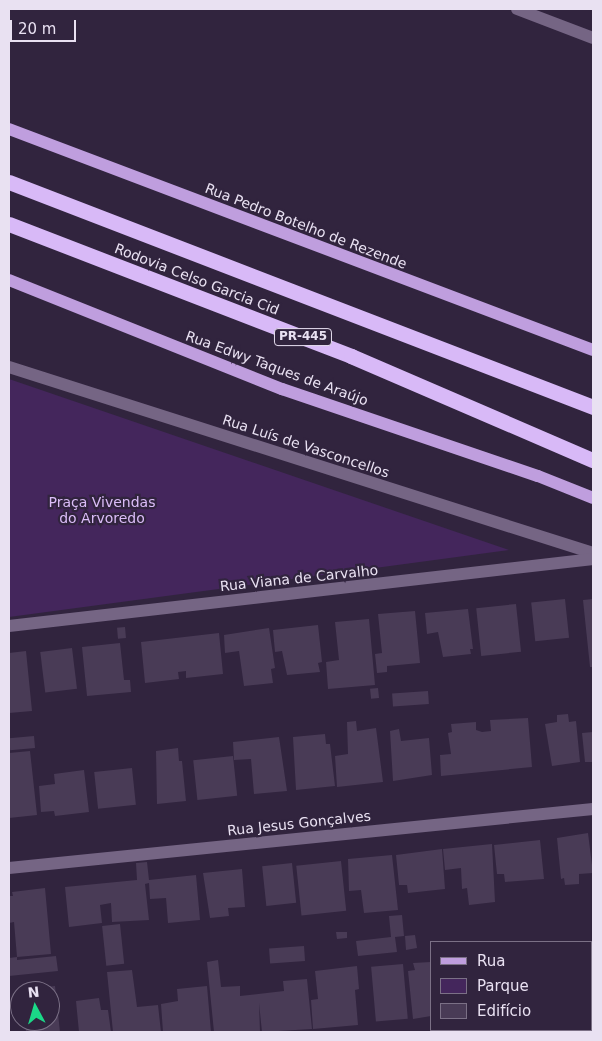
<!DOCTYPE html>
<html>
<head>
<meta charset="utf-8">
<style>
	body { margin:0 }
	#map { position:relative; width:602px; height:1041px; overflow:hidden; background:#31243e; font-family:"DejaVu Sans",sans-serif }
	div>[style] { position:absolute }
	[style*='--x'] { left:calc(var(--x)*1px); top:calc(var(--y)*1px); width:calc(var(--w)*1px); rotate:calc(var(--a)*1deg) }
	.green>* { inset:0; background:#44265c }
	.building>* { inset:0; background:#493b56; transform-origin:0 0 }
	.minor>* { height:12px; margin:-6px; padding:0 6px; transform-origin:6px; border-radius:6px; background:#756584 }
	.major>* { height:12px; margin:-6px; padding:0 6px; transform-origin:6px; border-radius:6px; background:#bf9ede }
	.highway>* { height:15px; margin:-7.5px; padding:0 7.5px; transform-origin:7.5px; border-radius:7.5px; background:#d8b9f7 }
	span { translate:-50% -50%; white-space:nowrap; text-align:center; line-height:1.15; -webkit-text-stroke:4.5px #31243e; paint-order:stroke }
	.shield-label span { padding:1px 4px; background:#31243e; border:1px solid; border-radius:4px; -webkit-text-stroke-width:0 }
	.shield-label { font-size:12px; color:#e9e1f2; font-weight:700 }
	.street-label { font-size:14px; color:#e9e1f2 }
	.park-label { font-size:14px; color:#dbbdf8 }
	.frame { position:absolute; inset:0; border:10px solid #e9e1f2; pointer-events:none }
	.legend { position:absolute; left:430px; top:941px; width:162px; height:90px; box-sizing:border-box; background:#31243e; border:1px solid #7b7086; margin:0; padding:6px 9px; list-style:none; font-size:15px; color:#e9e1f2 }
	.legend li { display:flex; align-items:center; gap:10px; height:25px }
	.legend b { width:25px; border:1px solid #7b7086 }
	.north { position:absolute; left:10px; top:981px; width:50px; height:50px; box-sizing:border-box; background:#31243e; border:1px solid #7b7086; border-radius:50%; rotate:354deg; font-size:14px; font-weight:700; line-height:20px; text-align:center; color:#e9e1f2 }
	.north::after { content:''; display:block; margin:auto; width:18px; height:22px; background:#1bd988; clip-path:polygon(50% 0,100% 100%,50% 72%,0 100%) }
	.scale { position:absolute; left:10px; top:20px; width:66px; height:22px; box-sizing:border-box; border:2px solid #e9e1f2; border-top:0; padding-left:6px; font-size:15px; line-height:18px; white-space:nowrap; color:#e9e1f2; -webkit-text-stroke:4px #31243e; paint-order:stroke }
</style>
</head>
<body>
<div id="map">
	<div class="green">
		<i style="clip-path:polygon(9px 379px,509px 550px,9px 617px)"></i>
	</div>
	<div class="building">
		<i style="left:565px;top:599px;width:39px;height:34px;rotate:84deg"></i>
		<i style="clip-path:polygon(593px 599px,593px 667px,590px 667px,583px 600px)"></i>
		<i style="left:516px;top:604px;width:48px;height:40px;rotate:84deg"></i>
		<i style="clip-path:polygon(468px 609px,473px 649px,470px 649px,471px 654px,443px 657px,438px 632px,427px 634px,425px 613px)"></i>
		<i style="clip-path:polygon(415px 611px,420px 663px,387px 666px,387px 672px,377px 673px,375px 654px,382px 653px,378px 614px)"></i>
		<i style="clip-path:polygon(369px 619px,375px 685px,328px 689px,326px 662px,339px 660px,335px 622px)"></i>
		<i style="clip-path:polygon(318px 625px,322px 662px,318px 663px,320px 672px,287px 675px,282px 651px,275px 652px,273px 630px)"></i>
		<i style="left:125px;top:627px;width:11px;height:8px;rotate:85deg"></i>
		<i style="clip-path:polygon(269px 628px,275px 668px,271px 669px,273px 683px,244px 686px,239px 651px,225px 653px,224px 635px)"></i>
		<i style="clip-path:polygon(219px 633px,223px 674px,186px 678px,186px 671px,178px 672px,179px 679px,145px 683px,141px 642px)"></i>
		<i style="clip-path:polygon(120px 643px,124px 680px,130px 680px,131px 692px,87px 696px,82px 647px)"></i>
		<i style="left:72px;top:648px;width:41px;height:32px;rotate:83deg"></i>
		<i style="clip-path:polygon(26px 651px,32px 711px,9px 713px,9px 653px)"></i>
		<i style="left:378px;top:688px;width:10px;height:8px;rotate:84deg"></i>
		<i style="left:428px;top:691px;width:13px;height:36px;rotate:86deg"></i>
		<i style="clip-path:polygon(568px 714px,569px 722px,576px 721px,580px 762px,552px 766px,545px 724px,557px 722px,557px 715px)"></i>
		<i style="clip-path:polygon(528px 718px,532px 767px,441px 776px,440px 755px,451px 754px,448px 733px,452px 732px,451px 724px,476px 722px,476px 730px,482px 732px,491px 731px,490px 720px)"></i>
		<i style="clip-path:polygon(356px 721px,357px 731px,376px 728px,383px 782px,337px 787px,335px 756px,348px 754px,347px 722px)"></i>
		<i style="clip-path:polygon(399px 729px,401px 741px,429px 738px,432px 775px,393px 781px,390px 731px)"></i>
		<i style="clip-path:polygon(593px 732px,593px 762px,585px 762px,582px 733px)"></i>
		<i style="clip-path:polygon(325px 734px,326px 744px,330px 744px,335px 786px,296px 790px,293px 737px)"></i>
		<i style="left:34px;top:736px;width:12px;height:25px;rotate:85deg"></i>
		<i style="clip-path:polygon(279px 737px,287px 791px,254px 794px,251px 759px,234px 760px,233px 742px)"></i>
		<i style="clip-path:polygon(178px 748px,179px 761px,182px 761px,186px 801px,157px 804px,156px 751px)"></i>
		<i style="clip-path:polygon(30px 751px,37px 815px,9px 818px,9px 753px)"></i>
		<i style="left:233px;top:756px;width:40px;height:40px;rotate:84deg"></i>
		<i style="left:132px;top:768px;width:37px;height:38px;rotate:84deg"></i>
		<i style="clip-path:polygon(84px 770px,89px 812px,55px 816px,54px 811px,41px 812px,39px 786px,55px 784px,54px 774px)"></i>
		<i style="clip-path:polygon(588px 833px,593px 873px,579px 874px,579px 884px,565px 885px,564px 878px,561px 879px,557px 838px)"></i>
		<i style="clip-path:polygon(540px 840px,544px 879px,505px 882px,504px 874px,497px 874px,494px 845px)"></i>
		<i style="clip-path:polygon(492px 844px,495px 902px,469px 905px,467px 888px,462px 889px,461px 868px,445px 870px,443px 849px)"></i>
		<i style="clip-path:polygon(442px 849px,445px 889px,408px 893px,407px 885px,399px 885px,396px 855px)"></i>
		<i style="clip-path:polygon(392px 855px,398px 910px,364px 913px,361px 890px,349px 891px,348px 859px)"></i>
		<i style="left:341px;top:861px;width:50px;height:45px;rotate:84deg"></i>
		<i style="clip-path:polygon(147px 862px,149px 880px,196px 875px,200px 920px,168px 923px,166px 898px,150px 899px,149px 883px,145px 884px,149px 920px,112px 922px,111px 903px,100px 905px,102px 923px,69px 927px,65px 887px,137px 880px,136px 863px)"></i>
		<i style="left:292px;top:863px;width:40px;height:30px;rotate:84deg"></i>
		<i style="clip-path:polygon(242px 869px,245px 907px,228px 908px,229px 916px,210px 918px,203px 873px)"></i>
		<i style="clip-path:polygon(45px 888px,51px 954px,17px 957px,17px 960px,56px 956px,58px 971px,9px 976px,9px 958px,17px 957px,14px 922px,9px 923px,9px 896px,13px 896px,12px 892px)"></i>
		<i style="clip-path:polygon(402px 915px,404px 936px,395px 937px,397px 952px,358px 956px,356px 941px,391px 937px,389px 916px)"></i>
		<i style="left:120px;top:924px;width:40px;height:18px;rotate:84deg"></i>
		<i style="clip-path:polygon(336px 932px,347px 932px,347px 938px,337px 939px)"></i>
		<i style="clip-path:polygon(415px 935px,417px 948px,406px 950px,405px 936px)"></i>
		<i style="left:304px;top:946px;width:15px;height:35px;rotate:86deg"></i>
		<i style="clip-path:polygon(591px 946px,593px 946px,591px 1001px)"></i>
		<i style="clip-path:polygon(218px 960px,221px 987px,240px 986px,240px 996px,284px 991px,283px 981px,307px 979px,312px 1029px,262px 1032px,259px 1003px,260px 1032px,214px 1032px,207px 962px)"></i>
		<i style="clip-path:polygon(431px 962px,431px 1016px,413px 1019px,408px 971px,415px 970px,413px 963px)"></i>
		<i style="left:403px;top:964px;width:55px;height:32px;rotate:85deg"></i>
		<i style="clip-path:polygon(357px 966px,359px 989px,355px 990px,358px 1025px,313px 1029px,311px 1000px,318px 999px,315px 971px)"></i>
		<i style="clip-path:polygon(132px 970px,137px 1007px,158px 1005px,161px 1032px,113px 1032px,107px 972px)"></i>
		<i style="clip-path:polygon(55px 986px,60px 1032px,26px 1032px,25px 1021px,50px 1021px,50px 991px,24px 990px)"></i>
		<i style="clip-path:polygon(207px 986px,211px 1032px,163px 1032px,161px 1004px,178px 1001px,177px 989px)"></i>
		<i style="clip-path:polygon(99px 998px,101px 1010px,108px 1010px,111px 1032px,79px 1032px,76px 1001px)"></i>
	</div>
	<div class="minor">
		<i style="--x:517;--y:9;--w:81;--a:20.9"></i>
		<i style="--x:9;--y:367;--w:613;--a:17.67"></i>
		<i style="--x:9;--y:626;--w:588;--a:-6.54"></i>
		<i style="--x:9;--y:868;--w:587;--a:-5.77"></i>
	</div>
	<div class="major">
		<i style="--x:9;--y:129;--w:624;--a:20.73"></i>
		<i style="--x:9;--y:280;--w:294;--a:21.8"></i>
		<i style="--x:282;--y:389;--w:270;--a:18.8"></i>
		<i style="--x:538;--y:476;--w:59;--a:21.8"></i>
	</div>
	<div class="highway">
		<i style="--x:9;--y:182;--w:626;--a:21.07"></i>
		<i style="--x:9;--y:224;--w:367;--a:21.1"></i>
		<i style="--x:351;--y:356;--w:263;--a:23.3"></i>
	</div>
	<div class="shield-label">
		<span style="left:303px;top:337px">PR-445</span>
	</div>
	<div class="street-label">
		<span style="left:306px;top:226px;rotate:21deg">Rua Pedro Botelho de Rezende</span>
		<span style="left:197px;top:279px;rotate:21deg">Rodovia Celso Garcia Cid</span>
		<span style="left:277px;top:368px;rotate:20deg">Rua Edwy Taques de Araújo</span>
		<span style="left:306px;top:446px;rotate:18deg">Rua Luís de Vasconcellos</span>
		<span style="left:299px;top:578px;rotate:-6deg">Rua Viana de Carvalho</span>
		<span style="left:299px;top:823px;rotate:-6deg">Rua Jesus Gonçalves</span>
	</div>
	<div class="park-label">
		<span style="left:102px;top:510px">Praça Vivendas<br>do Arvoredo</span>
	</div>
	<div class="frame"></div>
	<ul class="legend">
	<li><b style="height:6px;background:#bf9ede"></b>Rua</li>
	<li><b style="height:14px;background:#44265c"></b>Parque</li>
	<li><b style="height:14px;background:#493b56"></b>Edifício</li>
	</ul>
	<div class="north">N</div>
	<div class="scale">20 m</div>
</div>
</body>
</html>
